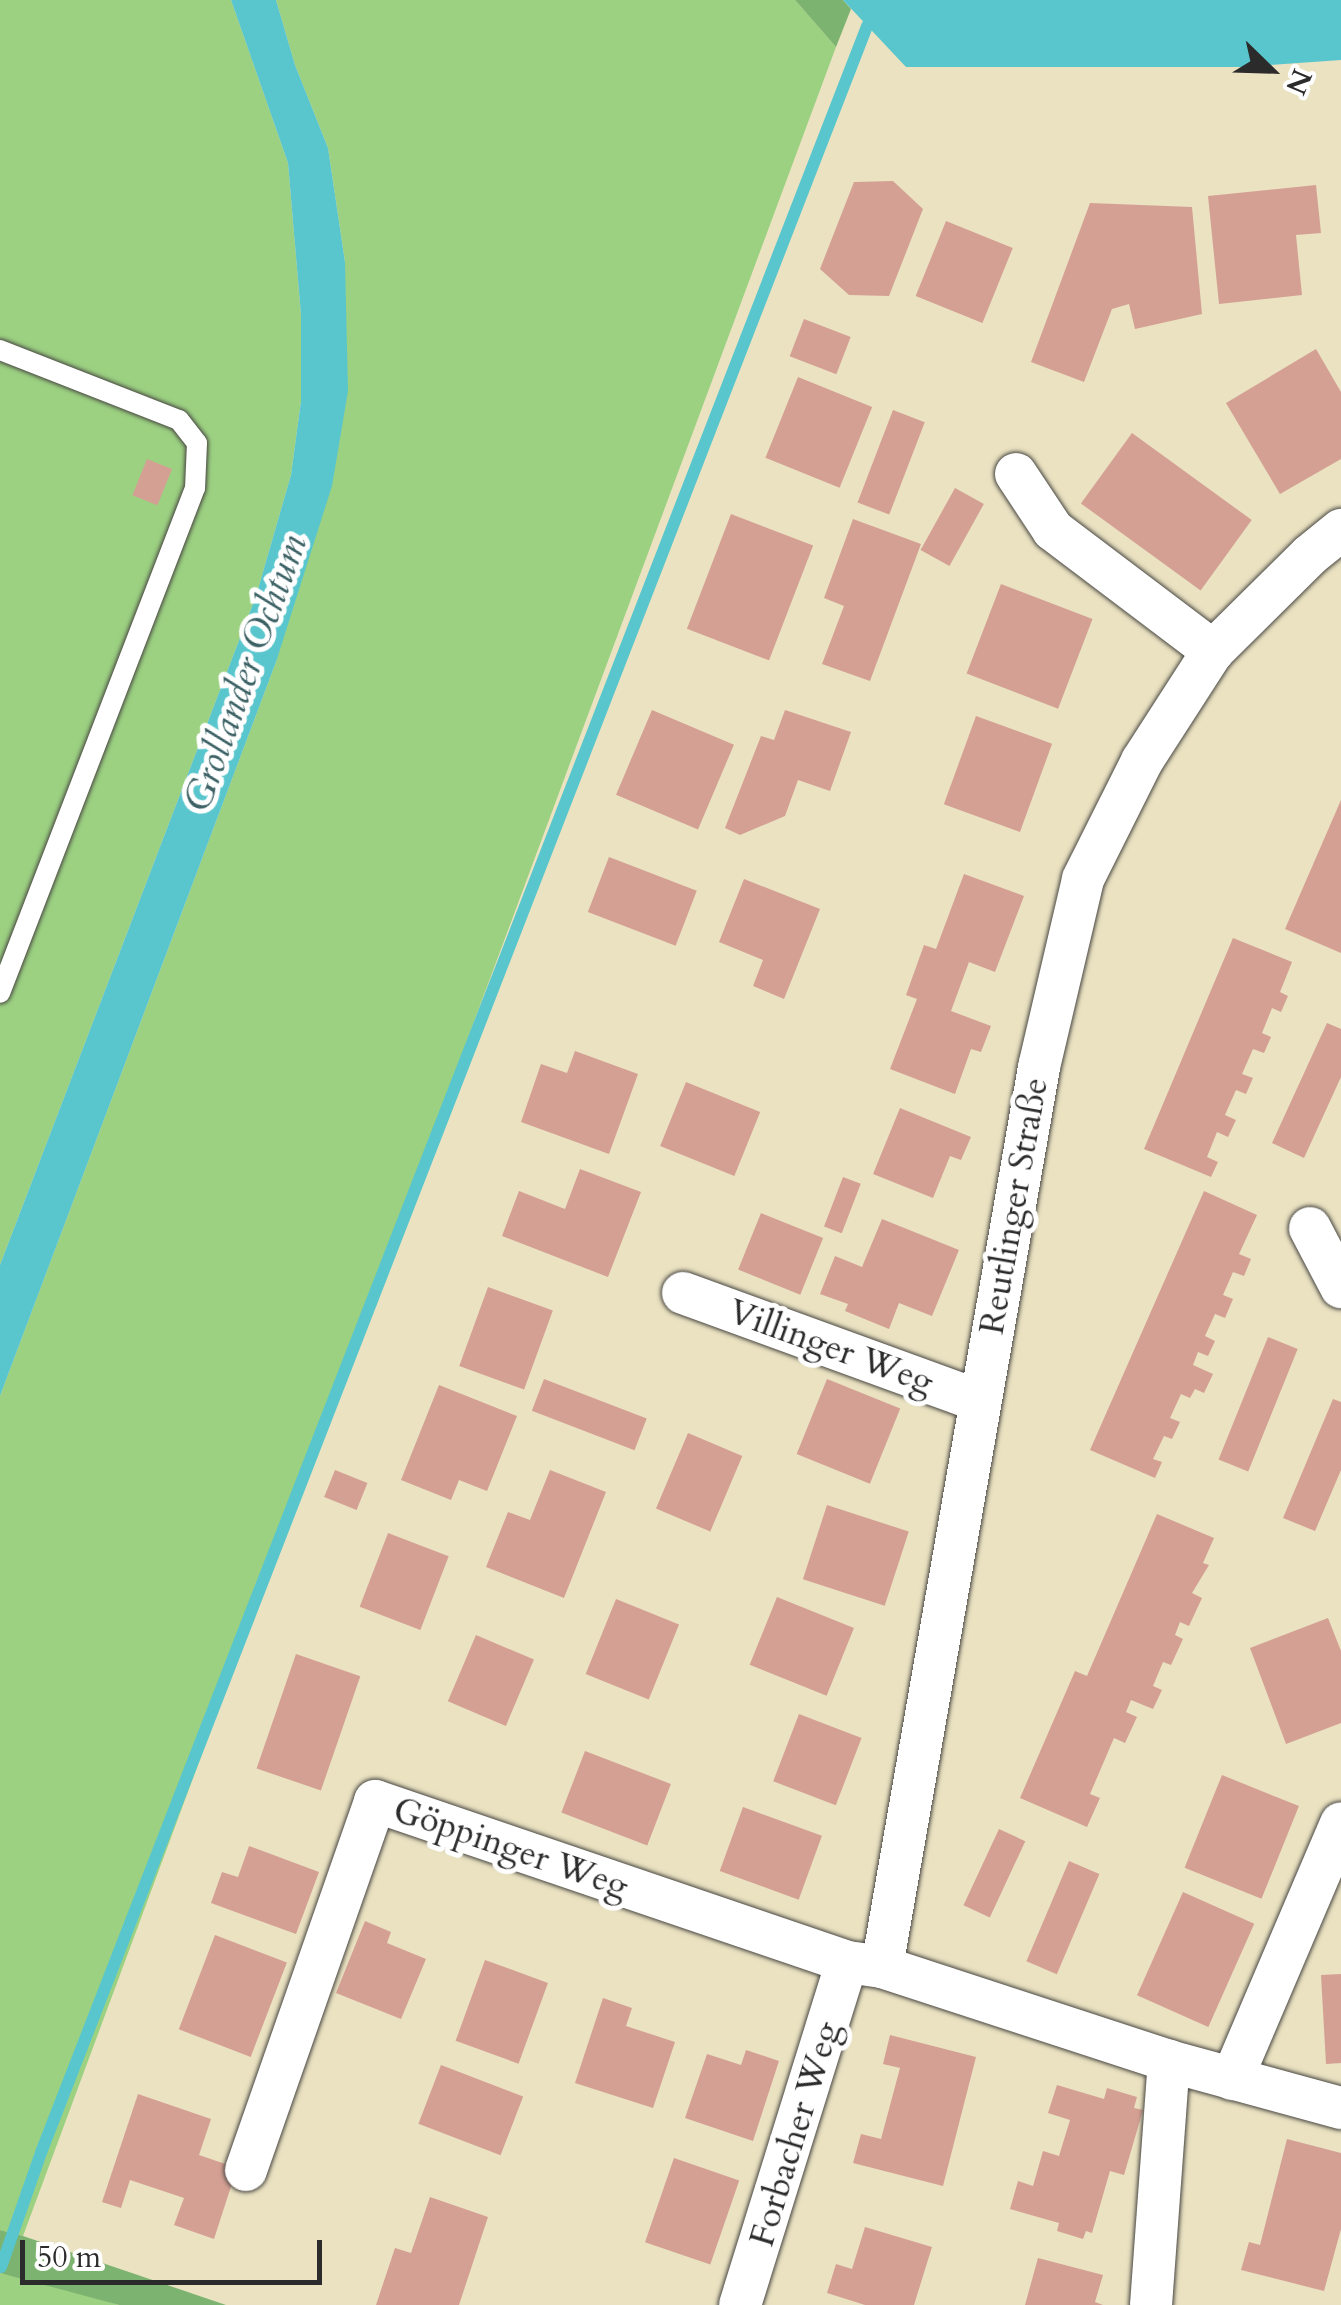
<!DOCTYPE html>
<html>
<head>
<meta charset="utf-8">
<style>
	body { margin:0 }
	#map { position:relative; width:1341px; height:2305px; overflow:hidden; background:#eae2c1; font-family:Cardo,serif }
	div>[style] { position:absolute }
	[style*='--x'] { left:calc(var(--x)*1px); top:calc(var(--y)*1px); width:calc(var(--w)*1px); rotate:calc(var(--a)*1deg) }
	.green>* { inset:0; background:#9cd182 }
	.forest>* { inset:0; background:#7db370 }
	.water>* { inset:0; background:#59c6cd }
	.stream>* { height:12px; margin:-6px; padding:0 6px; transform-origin:6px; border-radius:6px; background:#59c6cd }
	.building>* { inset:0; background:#d5a094; transform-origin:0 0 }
	.roads { filter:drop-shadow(0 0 2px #484642) drop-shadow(0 0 2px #484642) }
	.service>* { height:20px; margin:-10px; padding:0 10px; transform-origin:10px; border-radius:10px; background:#fff }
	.minor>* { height:42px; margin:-21px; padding:0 21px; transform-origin:21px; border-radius:21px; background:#fff }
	span { translate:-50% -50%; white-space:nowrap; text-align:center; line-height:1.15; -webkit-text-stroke:10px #fff; paint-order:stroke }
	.street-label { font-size:35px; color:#2b2b2b }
	.water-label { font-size:38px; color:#3b6164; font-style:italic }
	.north { position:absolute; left:1221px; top:20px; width:100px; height:100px; -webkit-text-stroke:8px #fff; paint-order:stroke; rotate:113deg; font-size:28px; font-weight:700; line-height:40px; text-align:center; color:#2b2b2b }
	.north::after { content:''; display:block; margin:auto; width:35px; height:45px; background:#2b2b2b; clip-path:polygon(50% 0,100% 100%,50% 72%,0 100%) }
	.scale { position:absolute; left:20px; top:2240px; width:302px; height:45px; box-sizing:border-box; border:5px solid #2b2b2b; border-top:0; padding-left:12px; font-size:30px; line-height:35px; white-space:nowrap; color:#2b2b2b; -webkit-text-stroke:8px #fff; paint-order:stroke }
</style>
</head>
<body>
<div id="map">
	<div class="green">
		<i style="clip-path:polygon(0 0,231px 0,288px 163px,301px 315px,301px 401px,291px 475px,256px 596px,0 1265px)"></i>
		<i style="clip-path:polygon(276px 0,795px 0,836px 47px,23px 2236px,0 2230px,0 1396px,276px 662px,345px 262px,328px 148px,295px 65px)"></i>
		<i style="clip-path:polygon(0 2273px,58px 2286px,119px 2305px,0 2305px)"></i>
	</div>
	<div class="forest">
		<i style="clip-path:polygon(795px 0,843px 0,851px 9px,836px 47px)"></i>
		<i style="clip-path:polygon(0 2230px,23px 2236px,226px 2305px,119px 2305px,0 2273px)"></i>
	</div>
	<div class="water">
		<i style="clip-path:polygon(231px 0,276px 0,295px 65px,328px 148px,345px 262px,348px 391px,332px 486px,276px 662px,0 1396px,0 1265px,256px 596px,291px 475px,301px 401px,301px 315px,288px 163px)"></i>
		<i style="clip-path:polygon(843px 0,1341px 0,1341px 60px,1243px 67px,906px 67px)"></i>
	</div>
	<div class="stream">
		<i style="--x:1;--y:2267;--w:124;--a:-70.7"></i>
		<i style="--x:42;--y:2150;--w:2279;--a:-68.77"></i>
	</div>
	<div class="building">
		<i style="clip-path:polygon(893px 181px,923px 209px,889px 296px,849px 295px,820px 269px,854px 182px)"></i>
		<i style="clip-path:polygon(1316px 185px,1321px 233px,1296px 235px,1302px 295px,1219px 304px,1208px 196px)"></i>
		<i style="clip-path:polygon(1090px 203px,1192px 207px,1202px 314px,1135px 329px,1129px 304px,1112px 309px,1084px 382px,1031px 362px)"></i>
		<i style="left:946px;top:221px;width:72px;height:81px;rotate:22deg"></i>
		<i style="left:804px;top:319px;width:50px;height:40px;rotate:21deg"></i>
		<i style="clip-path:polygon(1316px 349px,1341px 392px,1341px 459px,1280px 494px,1226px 403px)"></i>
		<i style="left:798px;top:377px;width:80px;height:87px;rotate:22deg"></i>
		<i style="left:893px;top:410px;width:34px;height:99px;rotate:21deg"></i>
		<i style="left:1132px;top:433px;width:148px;height:87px;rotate:36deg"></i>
		<i style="left:147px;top:459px;width:27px;height:39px;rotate:22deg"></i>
		<i style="left:955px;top:488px;width:33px;height:71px;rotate:29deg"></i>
		<i style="left:731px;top:514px;width:88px;height:123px;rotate:21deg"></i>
		<i style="clip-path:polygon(853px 519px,921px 544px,870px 681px,822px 664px,844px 606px,824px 598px)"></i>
		<i style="left:1001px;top:584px;width:98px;height:96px;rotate:21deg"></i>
		<i style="left:652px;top:710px;width:89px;height:92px;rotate:23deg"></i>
		<i style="clip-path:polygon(785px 710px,851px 732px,830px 791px,798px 780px,785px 816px,740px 835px,725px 828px,761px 736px,774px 740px)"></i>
		<i style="left:976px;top:716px;width:81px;height:94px;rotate:20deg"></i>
		<i style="clip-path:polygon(1341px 800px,1341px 953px,1285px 929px)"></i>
		<i style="left:609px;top:857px;width:94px;height:59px;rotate:21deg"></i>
		<i style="clip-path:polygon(964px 874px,1024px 896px,995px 972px,969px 962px,951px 1011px,991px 1026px,981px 1052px,971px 1049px,955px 1094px,890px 1069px,917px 999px,906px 995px,924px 945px,936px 949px)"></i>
		<i style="clip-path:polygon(744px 879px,820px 909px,784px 999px,753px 986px,763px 960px,719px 942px)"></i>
		<i style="clip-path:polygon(1233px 938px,1292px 962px,1280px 992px,1288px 996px,1281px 1012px,1272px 1008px,1262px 1033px,1271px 1037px,1264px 1053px,1253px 1049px,1242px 1074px,1253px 1078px,1246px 1094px,1236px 1090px,1225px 1115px,1236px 1120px,1228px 1137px,1217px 1132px,1207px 1157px,1218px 1162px,1211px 1177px,1144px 1149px)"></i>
		<i style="clip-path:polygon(1327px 1023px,1341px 1029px,1341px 1077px,1304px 1158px,1272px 1143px)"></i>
		<i style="clip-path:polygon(575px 1051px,638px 1074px,609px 1154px,521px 1122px,541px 1064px,567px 1073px)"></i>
		<i style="left:686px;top:1082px;width:80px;height:69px;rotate:22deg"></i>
		<i style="clip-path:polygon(900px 1108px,971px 1137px,961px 1160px,950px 1156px,933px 1198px,873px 1174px)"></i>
		<i style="clip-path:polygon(580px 1169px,641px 1192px,608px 1277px,502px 1236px,519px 1191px,565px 1209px)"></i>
		<i style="left:843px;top:1177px;width:19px;height:53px;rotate:21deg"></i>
		<i style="clip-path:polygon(1204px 1191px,1257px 1215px,1239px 1254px,1251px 1259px,1244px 1276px,1233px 1272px,1223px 1295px,1233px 1299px,1225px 1318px,1215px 1314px,1205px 1336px,1215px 1341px,1208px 1356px,1198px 1352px,1193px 1365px,1213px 1374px,1204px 1393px,1195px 1389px,1190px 1398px,1181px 1394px,1170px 1418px,1180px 1422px,1172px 1439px,1164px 1436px,1153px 1459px,1162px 1462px,1155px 1478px,1090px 1450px)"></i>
		<i style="left:761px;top:1213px;width:67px;height:61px;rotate:22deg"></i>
		<i style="clip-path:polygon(882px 1219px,959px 1250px,932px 1316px,899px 1303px,889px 1329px,845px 1311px,848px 1304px,820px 1294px,835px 1256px,862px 1267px)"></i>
		<i style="left:488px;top:1287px;width:69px;height:84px;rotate:20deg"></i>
		<i style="left:1268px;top:1337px;width:32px;height:132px;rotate:22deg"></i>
		<i style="left:544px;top:1379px;width:110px;height:34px;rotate:21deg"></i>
		<i style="left:827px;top:1379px;width:79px;height:81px;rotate:22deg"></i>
		<i style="clip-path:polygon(439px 1385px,517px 1416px,487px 1491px,459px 1480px,451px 1500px,401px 1480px)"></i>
		<i style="clip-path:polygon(1333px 1399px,1341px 1402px,1341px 1470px,1315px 1531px,1283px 1518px)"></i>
		<i style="left:688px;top:1433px;width:59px;height:82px;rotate:23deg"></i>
		<i style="left:335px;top:1470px;width:35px;height:29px;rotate:22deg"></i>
		<i style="clip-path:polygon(550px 1470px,606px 1492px,564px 1598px,486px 1567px,508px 1512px,530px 1520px)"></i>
		<i style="left:827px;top:1505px;width:86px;height:78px;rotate:18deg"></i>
		<i style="clip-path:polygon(1157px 1514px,1214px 1538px,1203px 1563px,1209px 1565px,1192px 1593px,1202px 1598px,1189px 1626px,1180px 1622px,1175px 1635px,1183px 1639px,1171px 1665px,1163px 1662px,1153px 1686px,1162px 1690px,1153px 1709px,1131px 1700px,1126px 1712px,1137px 1717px,1125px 1743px,1114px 1738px,1090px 1794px,1100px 1798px,1087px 1827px,1020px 1798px,1075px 1671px,1087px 1676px)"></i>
		<i style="left:388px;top:1533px;width:65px;height:79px;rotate:21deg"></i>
		<i style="left:777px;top:1597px;width:83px;height:73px;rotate:22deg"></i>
		<i style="left:616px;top:1599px;width:68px;height:81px;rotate:22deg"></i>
		<i style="clip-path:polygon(1328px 1618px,1341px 1651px,1341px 1723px,1286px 1744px,1250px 1648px)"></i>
		<i style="left:476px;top:1635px;width:63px;height:72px;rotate:23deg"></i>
		<i style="left:296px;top:1654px;width:68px;height:121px;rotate:19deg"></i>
		<i style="left:799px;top:1714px;width:67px;height:72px;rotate:21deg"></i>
		<i style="left:585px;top:1751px;width:92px;height:66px;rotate:21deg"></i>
		<i style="left:1222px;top:1775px;width:83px;height:100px;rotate:22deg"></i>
		<i style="left:743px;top:1807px;width:84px;height:68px;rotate:20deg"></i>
		<i style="left:999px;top:1829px;width:29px;height:84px;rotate:25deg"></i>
		<i style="clip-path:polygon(249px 1846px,319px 1872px,296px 1934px,211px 1903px,222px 1872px,238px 1877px)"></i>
		<i style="left:1069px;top:1861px;width:33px;height:109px;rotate:23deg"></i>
		<i style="left:1183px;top:1892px;width:78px;height:113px;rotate:24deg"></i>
		<i style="clip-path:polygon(365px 1921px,391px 1932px,387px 1943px,426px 1959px,401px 2019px,336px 1993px)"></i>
		<i style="left:215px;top:1935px;width:77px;height:101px;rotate:21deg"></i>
		<i style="left:485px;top:1960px;width:67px;height:86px;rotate:20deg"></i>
		<i style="clip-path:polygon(1341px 1974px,1341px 2063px,1326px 2064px,1321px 1975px)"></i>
		<i style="clip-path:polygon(603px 1998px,632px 2008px,626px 2026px,675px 2042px,653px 2108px,575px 2083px)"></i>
		<i style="clip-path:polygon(890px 2035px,976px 2057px,943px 2186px,853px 2163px,861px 2134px,881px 2139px,900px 2068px,883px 2064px)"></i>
		<i style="clip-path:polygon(746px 2050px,779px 2061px,753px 2141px,685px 2118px,707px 2054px,741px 2065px)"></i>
		<i style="left:441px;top:2065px;width:88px;height:63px;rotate:21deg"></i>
		<i style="clip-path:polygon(1057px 2085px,1104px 2099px,1107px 2088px,1137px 2097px,1134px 2108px,1143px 2110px,1124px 2175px,1110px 2171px,1092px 2233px,1086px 2231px,1083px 2239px,1057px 2231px,1059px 2223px,1010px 2209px,1018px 2181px,1033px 2186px,1043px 2151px,1059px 2156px,1070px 2120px,1048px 2113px)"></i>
		<i style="clip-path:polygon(138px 2094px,211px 2119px,199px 2155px,237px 2168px,214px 2239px,174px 2225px,184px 2198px,130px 2180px,121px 2208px,102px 2202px)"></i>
		<i style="clip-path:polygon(1287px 2139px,1341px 2153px,1341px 2229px,1324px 2291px,1241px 2270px,1249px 2242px,1260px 2245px)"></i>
		<i style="left:674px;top:2158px;width:69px;height:89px;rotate:19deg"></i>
		<i style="clip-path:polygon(430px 2197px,488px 2217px,459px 2305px,376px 2305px,395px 2248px,411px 2253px)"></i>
		<i style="clip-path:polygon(865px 2227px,932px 2247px,914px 2305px,865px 2305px,827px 2293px,836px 2264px,852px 2269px)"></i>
		<i style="clip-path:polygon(1038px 2258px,1103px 2275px,1095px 2302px,1103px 2305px,1025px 2305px)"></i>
	</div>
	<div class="roads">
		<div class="service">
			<i style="--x:0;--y:350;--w:192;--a:21.4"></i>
			<i style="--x:179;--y:420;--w:29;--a:52"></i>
			<i style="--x:197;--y:443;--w:45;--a:92.5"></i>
			<i style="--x:195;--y:488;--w:541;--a:111.11"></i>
		</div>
		<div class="minor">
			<i style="--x:1016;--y:474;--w:67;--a:56.5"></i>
			<i style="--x:1053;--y:530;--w:201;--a:37.1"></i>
			<i style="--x:1310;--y:1228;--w:67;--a:62.3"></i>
			<i style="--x:683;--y:1293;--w:315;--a:20"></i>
			<i style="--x:882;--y:1967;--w:914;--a:-80.1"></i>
			<i style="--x:1039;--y:1067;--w:193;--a:-76.8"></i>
			<i style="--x:1083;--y:879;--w:132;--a:-63.4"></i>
			<i style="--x:1142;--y:761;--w:131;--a:-57.2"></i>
			<i style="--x:1213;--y:651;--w:136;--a:-44.7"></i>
			<i style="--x:1310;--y:555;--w:40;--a:-39"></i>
			<i style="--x:1232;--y:2079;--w:278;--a:-66.9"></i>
			<i style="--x:246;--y:2170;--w:391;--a:-70.7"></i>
			<i style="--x:375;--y:1801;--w:499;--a:18.8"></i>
			<i style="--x:847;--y:1962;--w:35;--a:8"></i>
			<i style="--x:882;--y:1967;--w:302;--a:18.1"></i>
			<i style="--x:1169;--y:2061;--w:178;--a:15.3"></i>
			<i style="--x:740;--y:2305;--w:359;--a:-72.7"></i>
			<i style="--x:1151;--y:2305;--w:245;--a:-85.8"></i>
		</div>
	</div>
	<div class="street-label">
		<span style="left:1014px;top:1206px;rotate:-80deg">Reutlinger Straße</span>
		<span style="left:831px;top:1347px;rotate:20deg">Villinger Weg</span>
		<span style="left:511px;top:1848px;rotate:19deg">Göppinger Weg</span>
		<span style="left:795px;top:2134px;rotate:-73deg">Forbacher Weg</span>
	</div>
	<div class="water-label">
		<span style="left:246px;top:673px;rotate:-70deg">Grollander Ochtum</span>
	</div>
	<div class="north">N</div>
	<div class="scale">50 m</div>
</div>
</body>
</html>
